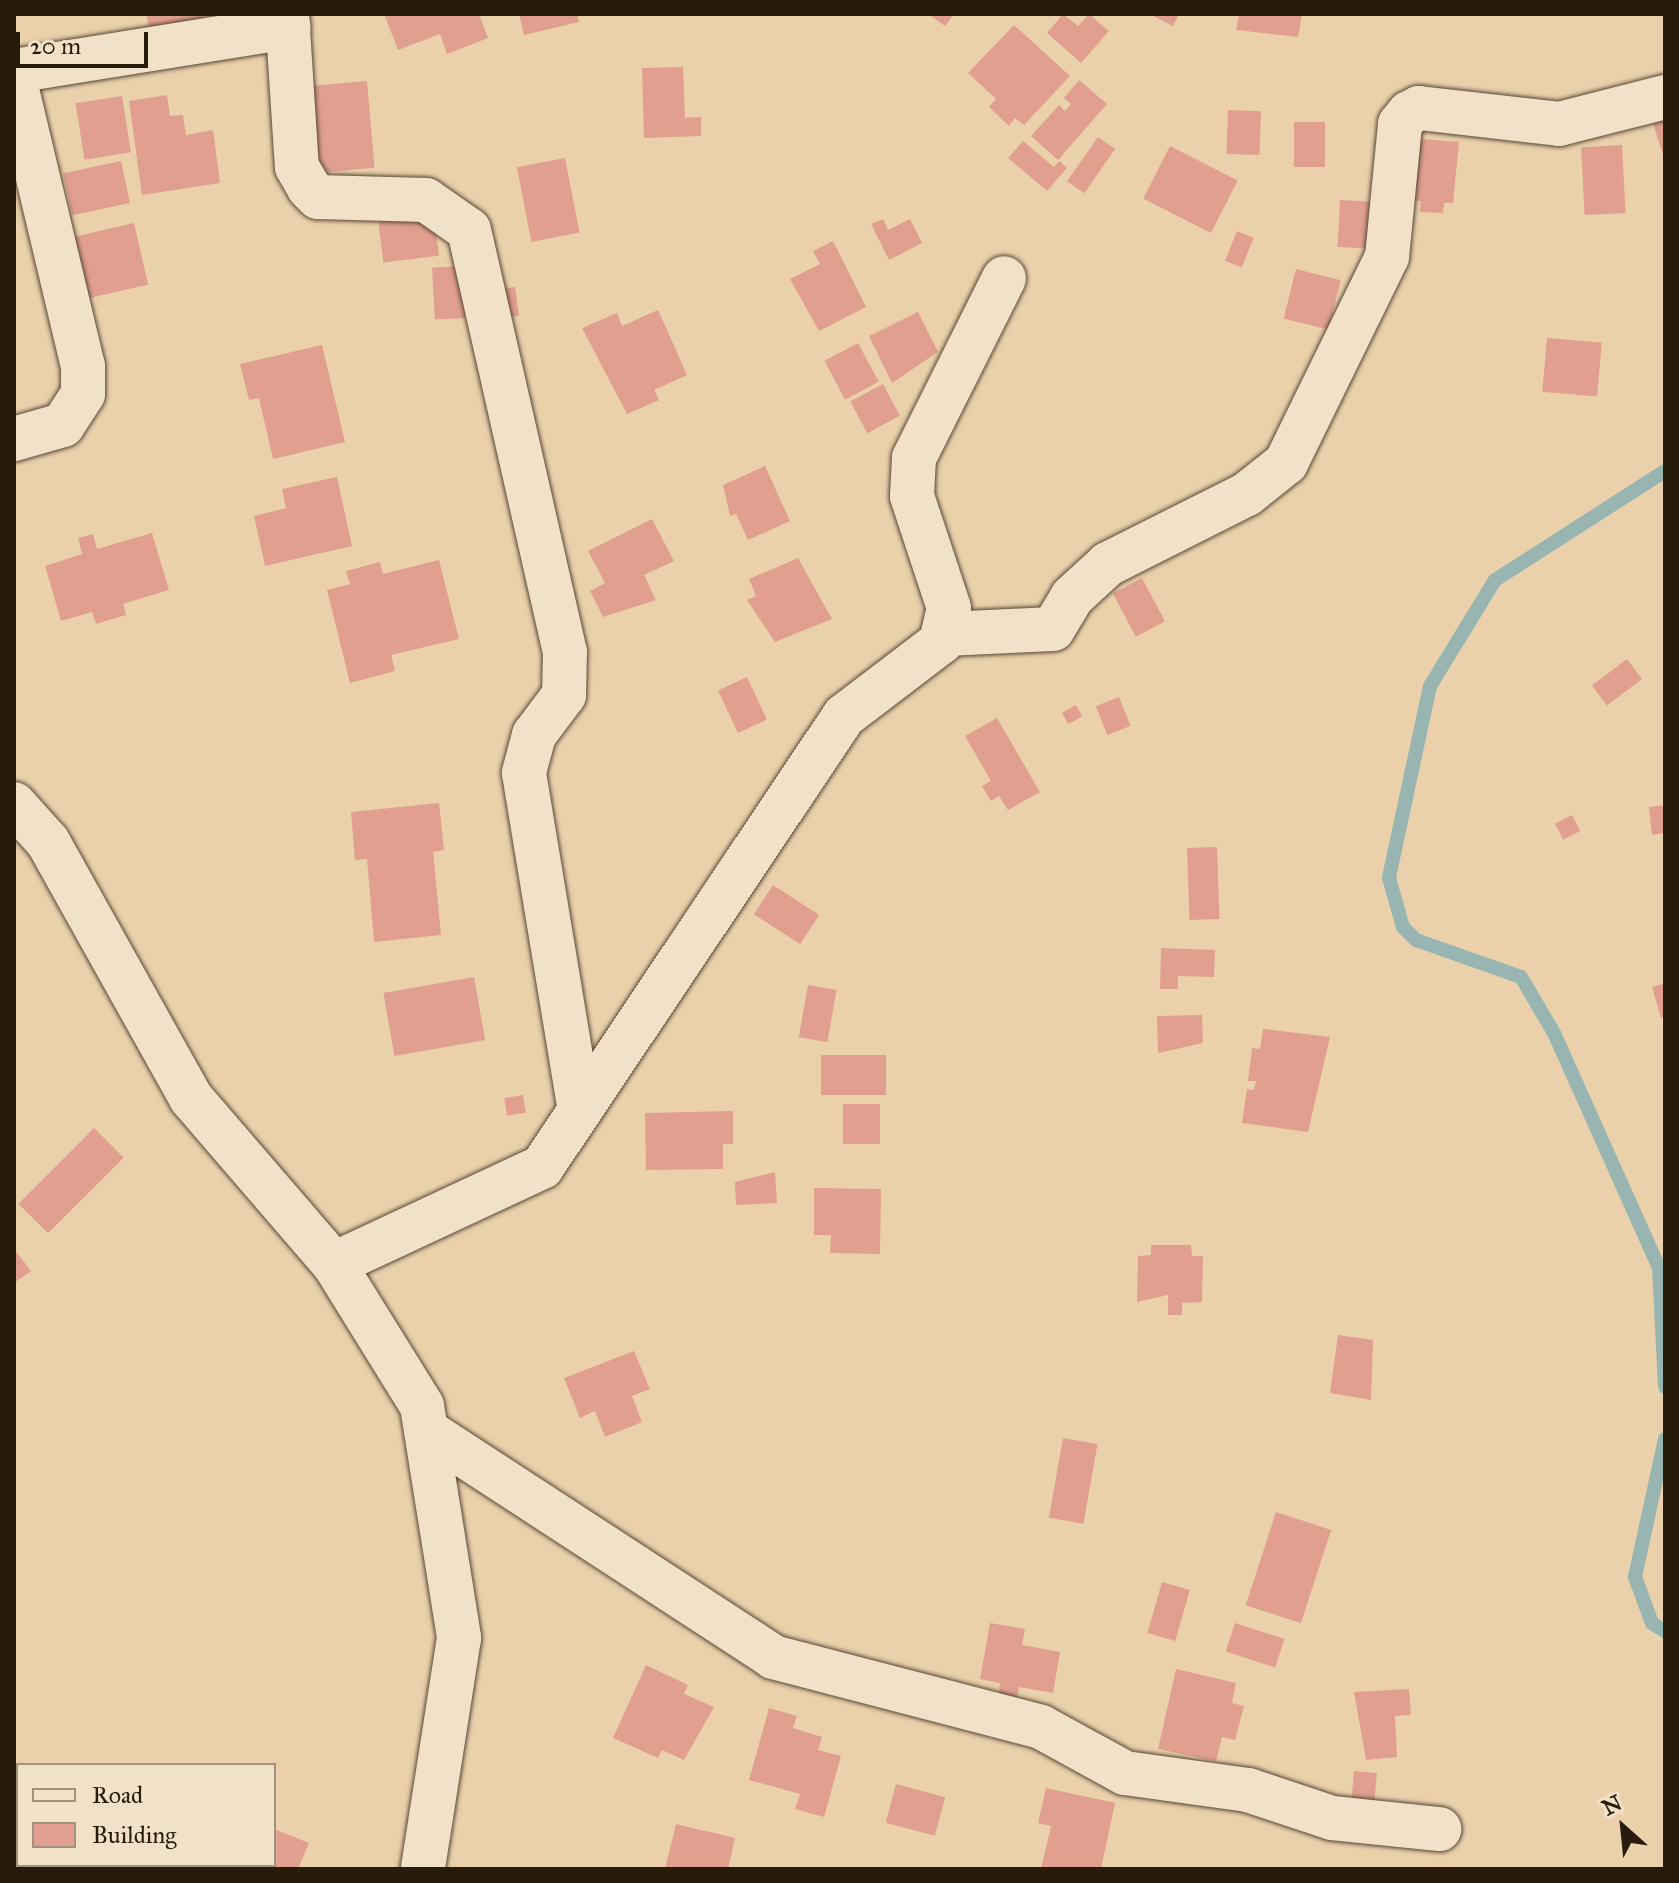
<!DOCTYPE html>
<html>
<head>
<meta charset="utf-8">
<style>
	body { margin:0 }
	#map { position:relative; width:1679px; height:1883px; overflow:hidden; background:#ead1ac; font-family:"IM FELL Great Primer",serif }
	div>[style] { position:absolute }
	[style*='--x'] { left:calc(var(--x)*1px); top:calc(var(--y)*1px); width:calc(var(--w)*1px); rotate:calc(var(--a)*1deg) }
	.stream>* { height:14px; margin:-7px; padding:0 7px; transform-origin:7px; border-radius:7px; background:#99b5b1 }
	.building>* { inset:0; background:#e19f8f; transform-origin:0 0 }
	.roads { filter:drop-shadow(0 0 2px #584833) drop-shadow(0 0 2px #584833) }
	.street>* { height:44px; margin:-22px; padding:0 22px; transform-origin:22px; border-radius:22px; background:#f1e1c9 }
	span { translate:-50% -50%; white-space:nowrap; text-align:center; line-height:1.15; -webkit-text-stroke:6px #f1e1c9; paint-order:stroke }
	.frame { position:absolute; inset:0; border:16px solid #271b0b; pointer-events:none }
	.legend { position:absolute; left:16px; top:1763px; width:260px; height:104px; box-sizing:border-box; background:#f1e1c9; border:2px solid #a0927d; margin:0; padding:10px 14px; list-style:none; font-size:24px; color:#271b0b }
	.legend li { display:flex; align-items:center; gap:16px; height:40px }
	.legend b { width:40px; border:2px solid #a0927d }
	.north { position:absolute; left:1583px; top:1787px; width:80px; height:80px; -webkit-text-stroke:6px #f1e1c9; paint-order:stroke; rotate:333deg; font-size:22px; font-weight:700; line-height:32px; text-align:center; color:#271b0b }
	.north::after { content:''; display:block; margin:auto; width:28px; height:36px; background:#271b0b; clip-path:polygon(50% 0,100% 100%,50% 72%,0 100%) }
	.scale { position:absolute; left:16px; top:32px; width:132px; height:36px; box-sizing:border-box; border:4px solid #271b0b; border-top:0; padding-left:10px; font-size:24px; line-height:28px; white-space:nowrap; color:#271b0b; -webkit-text-stroke:6px #f1e1c9; paint-order:stroke }
</style>
</head>
<body>
<div id="map">
	<div class="stream">
		<i style="--x:1665;--y:471;--w:202;--a:147.3"></i>
		<i style="--x:1495;--y:580;--w:124;--a:121.5"></i>
		<i style="--x:1430;--y:686;--w:196;--a:102.1"></i>
		<i style="--x:1389;--y:878;--w:51;--a:74.1"></i>
		<i style="--x:1403;--y:927;--w:18;--a:45"></i>
		<i style="--x:1416;--y:940;--w:111;--a:19.4"></i>
		<i style="--x:1521;--y:977;--w:65;--a:59.5"></i>
		<i style="--x:1554;--y:1033;--w:257;--a:65.9"></i>
		<i style="--x:1659;--y:1268;--w:119;--a:87.1"></i>
		<i style="--x:1665;--y:1439;--w:141;--a:102.3"></i>
		<i style="--x:1635;--y:1577;--w:49;--a:69.7"></i>
		<i style="--x:1652;--y:1623;--w:15;--a:32"></i>
	</div>
	<div class="building">
		<i style="clip-path:polygon(146px 14px,202px 14px,203px 20px,150px 31px)"></i>
		<i style="clip-path:polygon(384px 14px,479px 14px,488px 38px,447px 54px,440px 34px,398px 50px)"></i>
		<i style="clip-path:polygon(519px 14px,577px 14px,579px 22px,524px 35px)"></i>
		<i style="clip-path:polygon(928px 14px,954px 14px,945px 26px)"></i>
		<i style="clip-path:polygon(1063px 14px,1078px 26px,1089px 14px,1109px 31px,1081px 63px,1047px 33px)"></i>
		<i style="clip-path:polygon(1149px 14px,1179px 14px,1173px 26px)"></i>
		<i style="clip-path:polygon(1239px 14px,1302px 14px,1298px 37px,1236px 30px)"></i>
		<i style="clip-path:polygon(1014px 25px,1070px 76px,1024px 125px,1015px 118px,1009px 126px,989px 107px,996px 99px,968px 73px)"></i>
		<i style="clip-path:polygon(683px 67px,685px 118px,701px 117px,701px 136px,644px 138px,642px 68px)"></i>
		<i style="clip-path:polygon(1079px 80px,1107px 104px,1058px 160px,1031px 136px,1059px 105px,1065px 111px,1071px 104px,1064px 98px)"></i>
		<i style="left:367px;top:81px;width:87px;height:57px;rotate:85deg"></i>
		<i style="clip-path:polygon(167px 95px,170px 116px,183px 115px,186px 135px,213px 130px,220px 183px,142px 195px,129px 101px)"></i>
		<i style="left:122px;top:96px;width:57px;height:47px;rotate:81deg"></i>
		<i style="left:1228px;top:110px;width:33px;height:44px;rotate:2deg"></i>
		<i style="clip-path:polygon(1665px 120px,1665px 158px,1664px 158px,1653px 123px)"></i>
		<i style="left:1325px;top:122px;width:45px;height:31px;rotate:90deg"></i>
		<i style="left:1098px;top:137px;width:21px;height:54px;rotate:35deg"></i>
		<i style="clip-path:polygon(1410px 138px,1459px 142px,1453px 203px,1444px 203px,1443px 213px,1420px 212px,1421px 201px,1403px 199px)"></i>
		<i style="clip-path:polygon(1023px 141px,1054px 167px,1059px 161px,1067px 168px,1047px 191px,1008px 158px)"></i>
		<i style="left:1622px;top:145px;width:68px;height:41px;rotate:87deg"></i>
		<i style="left:1170px;top:146px;width:76px;height:59px;rotate:27deg"></i>
		<i style="left:565px;top:158px;width:76px;height:49px;rotate:79deg"></i>
		<i style="left:121px;top:161px;width:43px;height:59px;rotate:78deg"></i>
		<i style="left:1340px;top:200px;width:34px;height:47px;rotate:3deg"></i>
		<i style="left:434px;top:215px;width:41px;height:56px;rotate:83deg"></i>
		<i style="clip-path:polygon(883px 219px,888px 230px,910px 219px,922px 243px,889px 260px,871px 224px)"></i>
		<i style="left:134px;top:223px;width:63px;height:77px;rotate:77deg"></i>
		<i style="left:1237px;top:231px;width:18px;height:32px;rotate:22deg"></i>
		<i style="clip-path:polygon(833px 241px,866px 307px,819px 331px,790px 279px,820px 264px,813px 251px)"></i>
		<i style="left:463px;top:266px;width:52px;height:31px;rotate:87deg"></i>
		<i style="left:1296px;top:269px;width:46px;height:51px;rotate:14deg"></i>
		<i style="left:515px;top:287px;width:29px;height:29px;rotate:82deg"></i>
		<i style="clip-path:polygon(658px 310px,687px 375px,654px 390px,659px 400px,627px 414px,582px 328px,617px 313px,622px 326px)"></i>
		<i style="clip-path:polygon(918px 312px,938px 352px,892px 383px,869px 336px)"></i>
		<i style="left:1547px;top:338px;width:55px;height:54px;rotate:5deg"></i>
		<i style="left:858px;top:343px;width:44px;height:38px;rotate:62deg"></i>
		<i style="clip-path:polygon(322px 345px,345px 442px,273px 459px,259px 398px,249px 400px,240px 364px)"></i>
		<i style="left:883px;top:384px;width:36px;height:37px;rotate:62deg"></i>
		<i style="clip-path:polygon(765px 466px,790px 521px,748px 540px,736px 514px,730px 516px,723px 485px)"></i>
		<i style="clip-path:polygon(337px 477px,352px 546px,265px 566px,254px 516px,286px 508px,282px 489px)"></i>
		<i style="clip-path:polygon(652px 519px,674px 561px,644px 575px,656px 600px,603px 617px,590px 591px,605px 583px,588px 551px)"></i>
		<i style="clip-path:polygon(152px 533px,169px 590px,123px 604px,126px 615px,96px 624px,92px 612px,61px 621px,45px 566px,82px 554px,78px 538px,93px 534px,97px 549px)"></i>
		<i style="clip-path:polygon(798px 558px,832px 619px,775px 642px,747px 600px,756px 596px,749px 579px)"></i>
		<i style="clip-path:polygon(439px 560px,459px 639px,391px 655px,395px 671px,350px 683px,327px 590px,350px 584px,346px 571px,380px 562px,383px 574px)"></i>
		<i style="left:1142px;top:578px;width:49px;height:33px;rotate:62deg"></i>
		<i style="left:1627px;top:659px;width:25px;height:44px;rotate:53deg"></i>
		<i style="left:747px;top:677px;width:47px;height:32px;rotate:65deg"></i>
		<i style="left:1119px;top:697px;width:31px;height:25px;rotate:68deg"></i>
		<i style="left:1076px;top:705px;width:13px;height:16px;rotate:61deg"></i>
		<i style="clip-path:polygon(997px 718px,1040px 792px,1008px 810px,999px 796px,991px 801px,982px 786px,991px 781px,965px 736px)"></i>
		<i style="clip-path:polygon(439px 803px,444px 850px,433px 852px,441px 935px,374px 942px,367px 859px,355px 860px,351px 812px)"></i>
		<i style="clip-path:polygon(1665px 805px,1665px 833px,1652px 835px,1649px 807px)"></i>
		<i style="left:1572px;top:815px;width:18px;height:19px;rotate:63deg"></i>
		<i style="left:1217px;top:847px;width:72px;height:30px;rotate:88deg"></i>
		<i style="left:773px;top:885px;width:55px;height:35px;rotate:33deg"></i>
		<i style="clip-path:polygon(1161px 948px,1215px 950px,1214px 977px,1178px 976px,1178px 989px,1160px 989px)"></i>
		<i style="left:474px;top:977px;width:64px;height:92px;rotate:80deg"></i>
		<i style="clip-path:polygon(1665px 983px,1665px 1017px,1661px 1018px,1652px 987px)"></i>
		<i style="left:808px;top:985px;width:29px;height:53px;rotate:10deg"></i>
		<i style="clip-path:polygon(1202px 1015px,1203px 1043px,1158px 1053px,1157px 1016px)"></i>
		<i style="clip-path:polygon(1263px 1029px,1330px 1037px,1308px 1132px,1242px 1123px,1247px 1089px,1254px 1090px,1256px 1081px,1248px 1081px,1252px 1048px,1260px 1049px)"></i>
		<i style="left:821px;top:1055px;width:65px;height:40px"></i>
		<i style="left:523px;top:1095px;width:18px;height:19px;rotate:81deg"></i>
		<i style="left:843px;top:1104px;width:37px;height:40px"></i>
		<i style="clip-path:polygon(733px 1111px,733px 1144px,723px 1144px,723px 1169px,646px 1170px,645px 1113px)"></i>
		<i style="left:94px;top:1128px;width:42px;height:107px;rotate:45deg"></i>
		<i style="clip-path:polygon(775px 1172px,777px 1203px,736px 1205px,735px 1182px)"></i>
		<i style="clip-path:polygon(814px 1188px,881px 1189px,880px 1254px,830px 1253px,831px 1235px,814px 1235px)"></i>
		<i style="clip-path:polygon(1151px 1245px,1191px 1245px,1192px 1256px,1203px 1256px,1202px 1302px,1182px 1303px,1182px 1315px,1168px 1315px,1168px 1295px,1137px 1302px,1138px 1256px,1151px 1255px)"></i>
		<i style="clip-path:polygon(14px 1249px,31px 1271px,14px 1283px)"></i>
		<i style="clip-path:polygon(1338px 1335px,1373px 1340px,1371px 1400px,1330px 1393px)"></i>
		<i style="clip-path:polygon(634px 1351px,650px 1389px,632px 1396px,642px 1422px,605px 1437px,595px 1411px,580px 1418px,564px 1378px)"></i>
		<i style="left:1063px;top:1438px;width:35px;height:81px;rotate:10deg"></i>
		<i style="left:1276px;top:1512px;width:58px;height:98px;rotate:18deg"></i>
		<i style="left:1162px;top:1582px;width:29px;height:53px;rotate:16deg"></i>
		<i style="clip-path:polygon(990px 1623px,1025px 1629px,1022px 1645px,1060px 1652px,1053px 1693px,1019px 1687px,1017px 1697px,999px 1693px,1000px 1683px,980px 1679px)"></i>
		<i style="left:1235px;top:1623px;width:52px;height:30px;rotate:18deg"></i>
		<i style="clip-path:polygon(646px 1665px,688px 1685px,684px 1694px,714px 1707px,684px 1760px,662px 1750px,658px 1758px,613px 1738px)"></i>
		<i style="clip-path:polygon(1176px 1669px,1236px 1683px,1232px 1703px,1244px 1706px,1235px 1740px,1222px 1737px,1216px 1761px,1158px 1749px)"></i>
		<i style="clip-path:polygon(1409px 1689px,1411px 1715px,1395px 1716px,1397px 1757px,1366px 1760px,1354px 1692px)"></i>
		<i style="clip-path:polygon(769px 1708px,797px 1716px,793px 1728px,822px 1737px,818px 1750px,841px 1756px,824px 1817px,795px 1809px,800px 1794px,749px 1780px)"></i>
		<i style="left:1354px;top:1771px;width:23px;height:32px;rotate:5deg"></i>
		<i style="left:896px;top:1784px;width:51px;height:40px;rotate:15deg"></i>
		<i style="clip-path:polygon(1046px 1788px,1115px 1803px,1101px 1869px,1041px 1869px,1051px 1826px,1038px 1823px)"></i>
		<i style="clip-path:polygon(676px 1824px,735px 1838px,728px 1869px,665px 1869px)"></i>
		<i style="clip-path:polygon(274px 1829px,309px 1843px,298px 1869px,241px 1869px,274px 1865px)"></i>
		<i style="clip-path:polygon(150px 1865px,179px 1865px,149px 1869px)"></i>
	</div>
	<div class="roads">
		<div class="street">
			<i style="--x:287;--y:14;--w:153;--a:86.3"></i>
			<i style="--x:297;--y:167;--w:24;--a:60"></i>
			<i style="--x:309;--y:188;--w:13;--a:45"></i>
			<i style="--x:318;--y:197;--w:108;--a:1.6"></i>
			<i style="--x:426;--y:200;--w:52;--a:34.9"></i>
			<i style="--x:469;--y:230;--w:433;--a:77.2"></i>
			<i style="--x:565;--y:652;--w:43;--a:91.3"></i>
			<i style="--x:564;--y:695;--w:50;--a:126.9"></i>
			<i style="--x:534;--y:735;--w:39;--a:105"></i>
			<i style="--x:524;--y:773;--w:342;--a:80.6"></i>
			<i style="--x:14;--y:71;--w:278;--a:-9.1"></i>
			<i style="--x:14;--y:77;--w:297;--a:76.6"></i>
			<i style="--x:83;--y:366;--w:28;--a:90"></i>
			<i style="--x:83;--y:394;--w:37;--a:123"></i>
			<i style="--x:63;--y:425;--w:51;--a:164.1"></i>
			<i style="--x:945;--y:634;--w:108;--a:-2.7"></i>
			<i style="--x:1053;--y:629;--w:37;--a:-59"></i>
			<i style="--x:1072;--y:597;--w:49;--a:-42.5"></i>
			<i style="--x:1108;--y:564;--w:156;--a:-26.7"></i>
			<i style="--x:1247;--y:494;--w:50;--a:-38.5"></i>
			<i style="--x:1286;--y:463;--w:229;--a:-63.9"></i>
			<i style="--x:1387;--y:257;--w:134;--a:-84.4"></i>
			<i style="--x:1400;--y:124;--w:14;--a:-51"></i>
			<i style="--x:1409;--y:113;--w:11;--a:-27"></i>
			<i style="--x:1419;--y:108;--w:141;--a:6.5"></i>
			<i style="--x:1559;--y:124;--w:109;--a:-14.3"></i>
			<i style="--x:14;--y:804;--w:51;--a:48.2"></i>
			<i style="--x:48;--y:842;--w:293;--a:60.8"></i>
			<i style="--x:191;--y:1098;--w:219;--a:49.3"></i>
			<i style="--x:334;--y:1264;--w:167;--a:58.2"></i>
			<i style="--x:422;--y:1406;--w:235;--a:80.9"></i>
			<i style="--x:459;--y:1638;--w:234;--a:98.9"></i>
			<i style="--x:334;--y:1264;--w:230;--a:-25"></i>
			<i style="--x:542;--y:1167;--w:543;--a:-56.19"></i>
			<i style="--x:844;--y:716;--w:122;--a:-37.3"></i>
			<i style="--x:941;--y:642;--w:35;--a:-77"></i>
			<i style="--x:949;--y:608;--w:118;--a:-108.3"></i>
			<i style="--x:912;--y:496;--w:38;--a:-87"></i>
			<i style="--x:914;--y:458;--w:201;--a:-63.4"></i>
			<i style="--x:430;--y:1433;--w:410;--a:33.1"></i>
			<i style="--x:773;--y:1657;--w:277;--a:14.6"></i>
			<i style="--x:1041;--y:1727;--w:96;--a:28.7"></i>
			<i style="--x:1125;--y:1773;--w:124;--a:7.9"></i>
			<i style="--x:1248;--y:1790;--w:89;--a:18.4"></i>
			<i style="--x:1332;--y:1818;--w:108;--a:5.9"></i>
		</div>
	</div>
	<div class="frame"></div>
	<ul class="legend">
	<li><b style="height:10px;background:#f1e1c9"></b>Road</li>
	<li><b style="height:22px;background:#e19f8f"></b>Building</li>
	</ul>
	<div class="north">N</div>
	<div class="scale">20 m</div>
</div>
</body>
</html>
